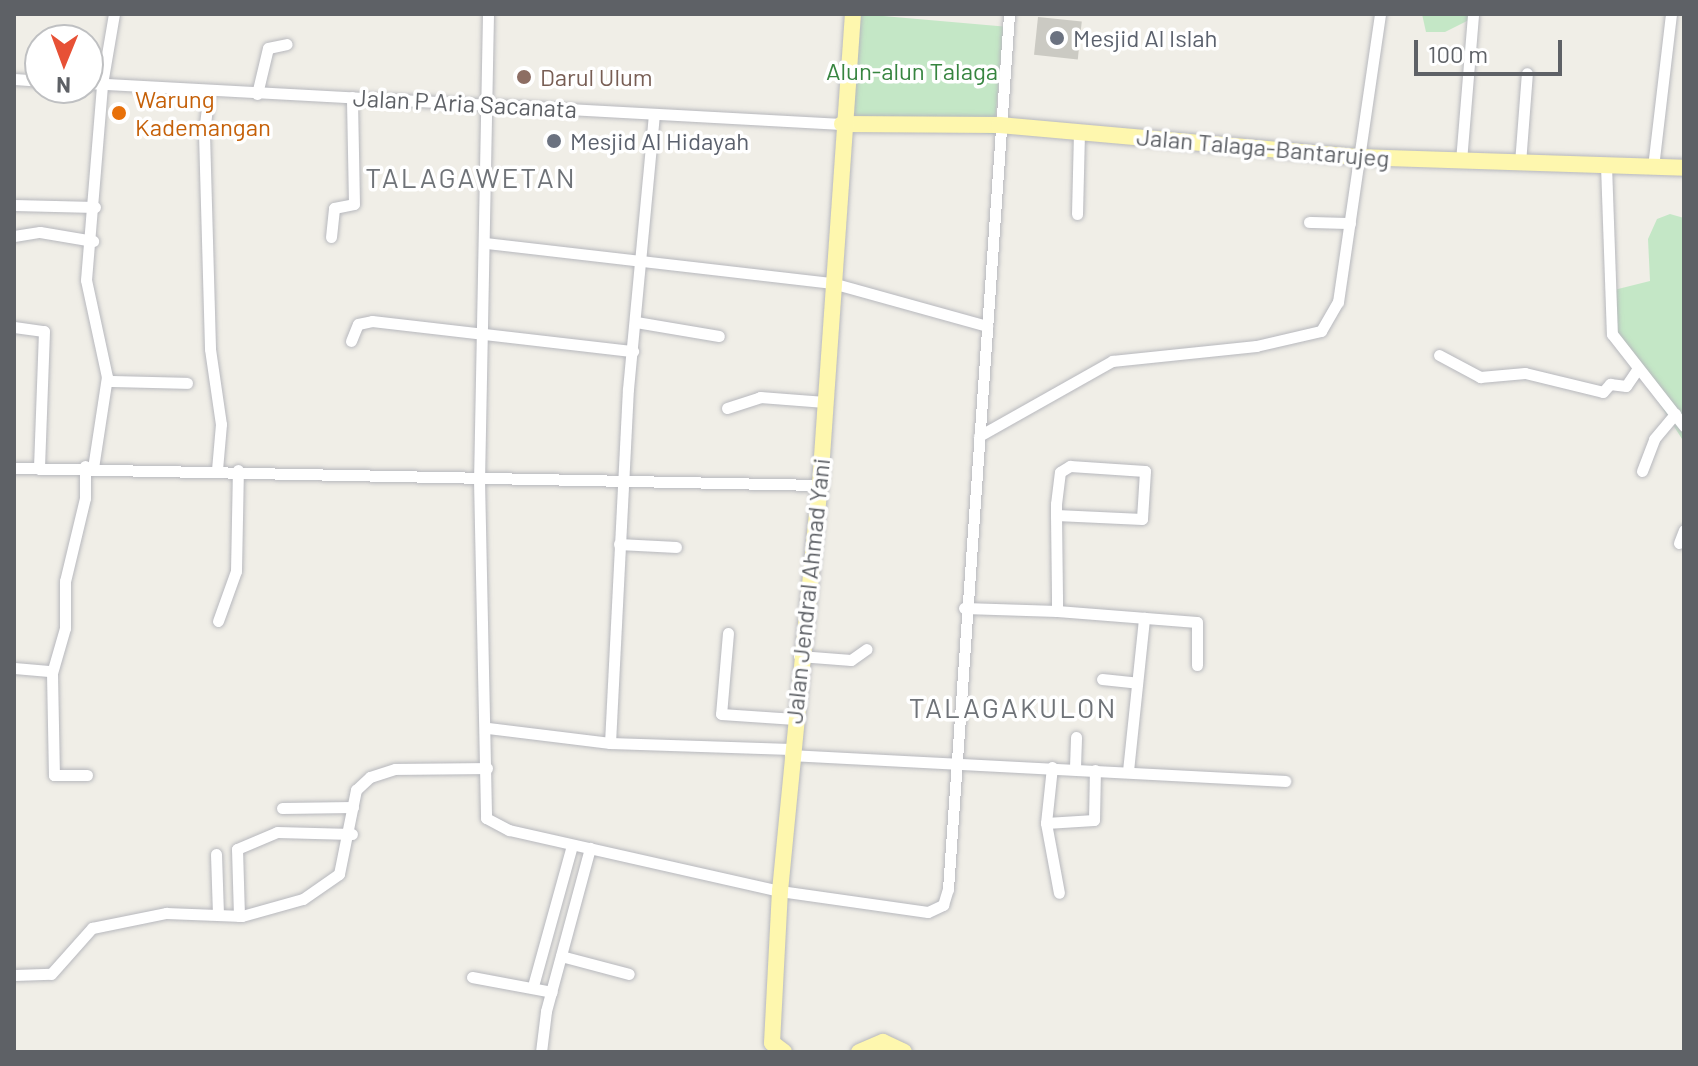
<!DOCTYPE html>
<html>
<head>
<meta charset="utf-8">
<style>
	body { margin:0 }
	#map { position:relative; width:1698px; height:1066px; overflow:hidden; background:#f0eee7; font-family:Barlow,sans-serif }
	div>[style] { position:absolute }
	[style*='--x'] { left:calc(var(--x)*1px); top:calc(var(--y)*1px); width:calc(var(--w)*1px); rotate:calc(var(--a)*1deg) }
	.green>* { inset:0; background:#c4e7c6; transform-origin:0 0 }
	.building>* { inset:0; background:#cbcac3; transform-origin:0 0 }
	.roads { filter:drop-shadow(0 0 2px #b7b8bd) drop-shadow(0 0 2px #b7b8bd) }
	.minor>* { height:11px; margin:-5.5px; padding:0 5.5px; transform-origin:5.5px; border-radius:5.5px; background:#fff }
	.primary>* { height:16px; margin:-8px; padding:0 8px; transform-origin:8px; border-radius:8px; background:#fef7ae }
	.dots>* { width:22px; height:22px; translate:-50% -50%; box-sizing:border-box; border:4px solid #fff; border-radius:50% }
	span { translate:-50% -50%; white-space:nowrap; text-align:center; line-height:1.15; -webkit-text-stroke:7px #fff; paint-order:stroke }
	.worship-label { font-size:24px; color:#5b616d }
	.left { translate:0 -50%; text-align:left }
	.park-label { font-size:24px; color:#378540 }
	.education-label { font-size:24px; color:#785e54 }
	.food-label { font-size:24px; color:#c56008 }
	.street-label { font-size:24px; color:#5e6166 }
	.quarter-label { font-size:28px; color:#6f7378; letter-spacing:2px }
	.frame { position:absolute; inset:0; border:16px solid #5e6166; pointer-events:none }
	.north { position:absolute; left:24px; top:24px; width:80px; height:80px; box-sizing:border-box; background:#fff; border:2px solid #bfc0c2; border-radius:50%; rotate:181deg; font-size:22px; font-weight:700; line-height:32px; text-align:center; color:#5e6166 }
	.north::after { content:''; display:block; margin:auto; width:28px; height:36px; background:#e75136; clip-path:polygon(50% 0,100% 100%,50% 72%,0 100%) }
	.scale { position:absolute; left:1414px; top:40px; width:148px; height:36px; box-sizing:border-box; border:4px solid #5e6166; border-top:0; padding-left:10px; font-size:24px; line-height:28px; white-space:nowrap; color:#5e6166; -webkit-text-stroke:6px #fff; paint-order:stroke }
</style>
</head>
<body>
<div id="map">
	<div class="green">
		<i style="left:860px;top:14px;width:144px;height:108px;rotate:5deg"></i>
		<i style="clip-path:polygon(1422px 14px,1481px 14px,1445px 32px,1426px 32px)"></i>
		<i style="clip-path:polygon(1670px 214px,1684px 218px,1684px 442px,1609px 325px,1606px 292px,1650px 281px,1648px 239px,1657px 219px)"></i>
	</div>
	<div class="building">
		<i style="left:1038px;top:17px;width:44px;height:38px;rotate:6deg"></i>
	</div>
	<div class="roads">
		<div class="minor">
			<i style="--x:488;--y:14;--w:465;--a:91.1"></i>
			<i style="--x:479;--y:479;--w:339;--a:88.8"></i>
			<i style="--x:486;--y:818;--w:26;--a:28"></i>
			<i style="--x:509;--y:830;--w:278;--a:12.7"></i>
			<i style="--x:780;--y:891;--w:149;--a:8.1"></i>
			<i style="--x:928;--y:912;--w:17;--a:-25"></i>
			<i style="--x:943;--y:905;--w:17;--a:-73"></i>
			<i style="--x:948;--y:889;--w:877;--a:-86.01"></i>
			<i style="--x:14;--y:79;--w:26;--a:4"></i>
			<i style="--x:88;--y:83;--w:755;--a:3.11"></i>
			<i style="--x:209;--y:91;--w:42;--a:96.8"></i>
			<i style="--x:204;--y:133;--w:216;--a:88.4"></i>
			<i style="--x:210;--y:349;--w:76;--a:81.7"></i>
			<i style="--x:221;--y:424;--w:46;--a:95"></i>
			<i style="--x:257;--y:94;--w:47;--a:-76.6"></i>
			<i style="--x:268;--y:48;--w:19;--a:-12"></i>
			<i style="--x:1461;--y:161;--w:147;--a:-85.3"></i>
			<i style="--x:1520;--y:163;--w:90;--a:-85.6"></i>
			<i style="--x:1606;--y:165;--w:169;--a:88"></i>
			<i style="--x:1612;--y:334;--w:117;--a:52"></i>
			<i style="--x:1653;--y:167;--w:154;--a:-83.3"></i>
			<i style="--x:14;--y:205;--w:81;--a:1.4"></i>
			<i style="--x:1077;--y:214;--w:82;--a:-88.6"></i>
			<i style="--x:1309;--y:222;--w:41;--a:1.4"></i>
			<i style="--x:14;--y:236;--w:26;--a:-9"></i>
			<i style="--x:40;--y:232;--w:54;--a:9.6"></i>
			<i style="--x:331;--y:237;--w:29;--a:-84"></i>
			<i style="--x:334;--y:208;--w:20;--a:-11"></i>
			<i style="--x:354;--y:204;--w:107;--a:-91.1"></i>
			<i style="--x:486;--y:243;--w:348;--a:6.6"></i>
			<i style="--x:832;--y:283;--w:161;--a:15.5"></i>
			<i style="--x:636;--y:322;--w:84;--a:9.6"></i>
			<i style="--x:14;--y:327;--w:30;--a:8"></i>
			<i style="--x:44;--y:331;--w:138;--a:92.1"></i>
			<i style="--x:351;--y:341;--w:18;--a:-68"></i>
			<i style="--x:358;--y:324;--w:14;--a:-12"></i>
			<i style="--x:372;--y:321;--w:263;--a:6.6"></i>
			<i style="--x:1439;--y:355;--w:47;--a:28.2"></i>
			<i style="--x:1480;--y:377;--w:45;--a:-5.1"></i>
			<i style="--x:1525;--y:373;--w:80;--a:13.7"></i>
			<i style="--x:1603;--y:392;--w:11;--a:-49"></i>
			<i style="--x:1610;--y:384;--w:16;--a:7"></i>
			<i style="--x:1626;--y:386;--w:18;--a:-56"></i>
			<i style="--x:107;--y:381;--w:80;--a:1.4"></i>
			<i style="--x:727;--y:408;--w:35;--a:-18"></i>
			<i style="--x:760;--y:397;--w:65;--a:4.4"></i>
			<i style="--x:979;--y:436;--w:153;--a:-29.4"></i>
			<i style="--x:1112;--y:361;--w:145;--a:-5.9"></i>
			<i style="--x:1256;--y:346;--w:67;--a:-13"></i>
			<i style="--x:1321;--y:331;--w:34;--a:-60"></i>
			<i style="--x:1338;--y:302;--w:291;--a:-81.7"></i>
			<i style="--x:85;--y:466;--w:32;--a:90"></i>
			<i style="--x:85;--y:498;--w:85;--a:103.5"></i>
			<i style="--x:65;--y:581;--w:47;--a:90"></i>
			<i style="--x:65;--y:628;--w:47;--a:106.1"></i>
			<i style="--x:52;--y:673;--w:102;--a:88.9"></i>
			<i style="--x:54;--y:775;--w:33;--a:0"></i>
			<i style="--x:14;--y:468;--w:806;--a:1.21"></i>
			<i style="--x:93;--y:468;--w:92;--a:-81.3"></i>
			<i style="--x:107;--y:377;--w:99;--a:-102.2"></i>
			<i style="--x:86;--y:280;--w:197;--a:-85.3"></i>
			<i style="--x:102;--y:84;--w:71;--a:-80.3"></i>
			<i style="--x:1642;--y:471;--w:34;--a:-69"></i>
			<i style="--x:1654;--y:439;--w:33;--a:-50"></i>
			<i style="--x:1679;--y:543;--w:14;--a:-69"></i>
			<i style="--x:619;--y:544;--w:57;--a:3"></i>
			<i style="--x:964;--y:608;--w:93;--a:1.8"></i>
			<i style="--x:1057;--y:611;--w:14;--a:-90"></i>
			<i style="--x:1057;--y:597;--w:82;--a:-90.7"></i>
			<i style="--x:1056;--y:515;--w:11;--a:-90"></i>
			<i style="--x:1056;--y:504;--w:32;--a:-83"></i>
			<i style="--x:1060;--y:472;--w:12;--a:-31"></i>
			<i style="--x:1070;--y:466;--w:75;--a:3.8"></i>
			<i style="--x:1145;--y:471;--w:48;--a:93.6"></i>
			<i style="--x:1142;--y:519;--w:86;--a:-177.3"></i>
			<i style="--x:1057;--y:611;--w:140;--a:4.5"></i>
			<i style="--x:1197;--y:622;--w:43;--a:90"></i>
			<i style="--x:218;--y:621;--w:53;--a:-70.2"></i>
			<i style="--x:236;--y:571;--w:101;--a:-88.9"></i>
			<i style="--x:728;--y:633;--w:81;--a:94.9"></i>
			<i style="--x:721;--y:714;--w:74;--a:3.9"></i>
			<i style="--x:799;--y:656;--w:52;--a:4.4"></i>
			<i style="--x:851;--y:660;--w:19;--a:-35"></i>
			<i style="--x:14;--y:668;--w:38;--a:5"></i>
			<i style="--x:1102;--y:679;--w:31;--a:6"></i>
			<i style="--x:488;--y:728;--w:123;--a:7"></i>
			<i style="--x:610;--y:743;--w:181;--a:1.9"></i>
			<i style="--x:610;--y:743;--w:354;--a:-87.1"></i>
			<i style="--x:628;--y:389;--w:276;--a:-84.6"></i>
			<i style="--x:790;--y:755;--w:496;--a:3"></i>
			<i style="--x:1052;--y:767;--w:56;--a:96.1"></i>
			<i style="--x:1046;--y:823;--w:71;--a:79.5"></i>
			<i style="--x:1075;--y:767;--w:30;--a:-88"></i>
			<i style="--x:1128;--y:771;--w:154;--a:-84"></i>
			<i style="--x:282;--y:808;--w:71;--a:-0.8"></i>
			<i style="--x:1046;--y:823;--w:48;--a:-3.6"></i>
			<i style="--x:1094;--y:820;--w:50;--a:-88.9"></i>
			<i style="--x:216;--y:854;--w:61;--a:88.1"></i>
			<i style="--x:239;--y:916;--w:67;--a:-91.7"></i>
			<i style="--x:237;--y:849;--w:43;--a:-23"></i>
			<i style="--x:277;--y:832;--w:75;--a:1.5"></i>
			<i style="--x:561;--y:956;--w:70;--a:14.8"></i>
			<i style="--x:14;--y:975;--w:37;--a:-2"></i>
			<i style="--x:51;--y:974;--w:62;--a:-48.3"></i>
			<i style="--x:92;--y:928;--w:76;--a:-11.5"></i>
			<i style="--x:166;--y:913;--w:76;--a:2.3"></i>
			<i style="--x:242;--y:916;--w:63;--a:-15.6"></i>
			<i style="--x:303;--y:899;--w:44;--a:-34.8"></i>
			<i style="--x:339;--y:874;--w:86;--a:-78.6"></i>
			<i style="--x:356;--y:790;--w:19;--a:-43"></i>
			<i style="--x:370;--y:777;--w:26;--a:-18"></i>
			<i style="--x:395;--y:769;--w:92;--a:-0.6"></i>
			<i style="--x:472;--y:977;--w:81;--a:10.6"></i>
			<i style="--x:533;--y:986;--w:146;--a:-74.5"></i>
			<i style="--x:541;--y:1052;--w:41;--a:-83"></i>
			<i style="--x:546;--y:1011;--w:169;--a:-74.9"></i>
		</div>
		<div class="primary">
			<i style="--x:842;--y:124;--w:157;--a:0.4"></i>
			<i style="--x:999;--y:125;--w:359;--a:5.1"></i>
			<i style="--x:1357;--y:157;--w:327;--a:1.9"></i>
			<i style="--x:784;--y:1052;--w:15;--a:-143"></i>
			<i style="--x:772;--y:1043;--w:152;--a:-87"></i>
			<i style="--x:780;--y:891;--w:408;--a:-84.4"></i>
			<i style="--x:820;--y:485;--w:472;--a:-86"></i>
			<i style="--x:859;--y:1052;--w:26;--a:-23"></i>
			<i style="--x:883;--y:1042;--w:23;--a:25"></i>
		</div>
	</div>
	<div class="dots">
		<i style="left:1057px;top:38px;background:#6b7280"></i>
		<i style="left:524px;top:77px;background:#8d6e63"></i>
		<i style="left:119px;top:113px;background:#e8710a"></i>
		<i style="left:554px;top:141px;background:#6b7280"></i>
	</div>
	<div class="worship-label">
		<span class="left" style="left:1073px;top:38px">Mesjid Al Islah</span>
		<span class="left" style="left:570px;top:141px">Mesjid Al Hidayah</span>
	</div>
	<div class="park-label">
		<span style="left:912px;top:71px">Alun-alun Talaga</span>
	</div>
	<div class="education-label">
		<span class="left" style="left:540px;top:77px">Darul Ulum</span>
	</div>
	<div class="food-label">
		<span class="left" style="left:135px;top:113px">Warung<br>Kademangan</span>
	</div>
	<div class="street-label">
		<span style="left:465px;top:103px;rotate:3deg">Jalan P Aria Sacanata</span>
		<span style="left:1263px;top:147px;rotate:5deg">Jalan Talaga-Bantarujeg</span>
		<span style="left:807px;top:591px;rotate:-84deg">Jalan Jendral Ahmad Yani</span>
	</div>
	<div class="quarter-label">
		<span style="left:471px;top:177px">TALAGAWETAN</span>
		<span style="left:1013px;top:707px">TALAGAKULON</span>
	</div>
	<div class="frame"></div>
	<div class="north">N</div>
	<div class="scale">100 m</div>
</div>
</body>
</html>
